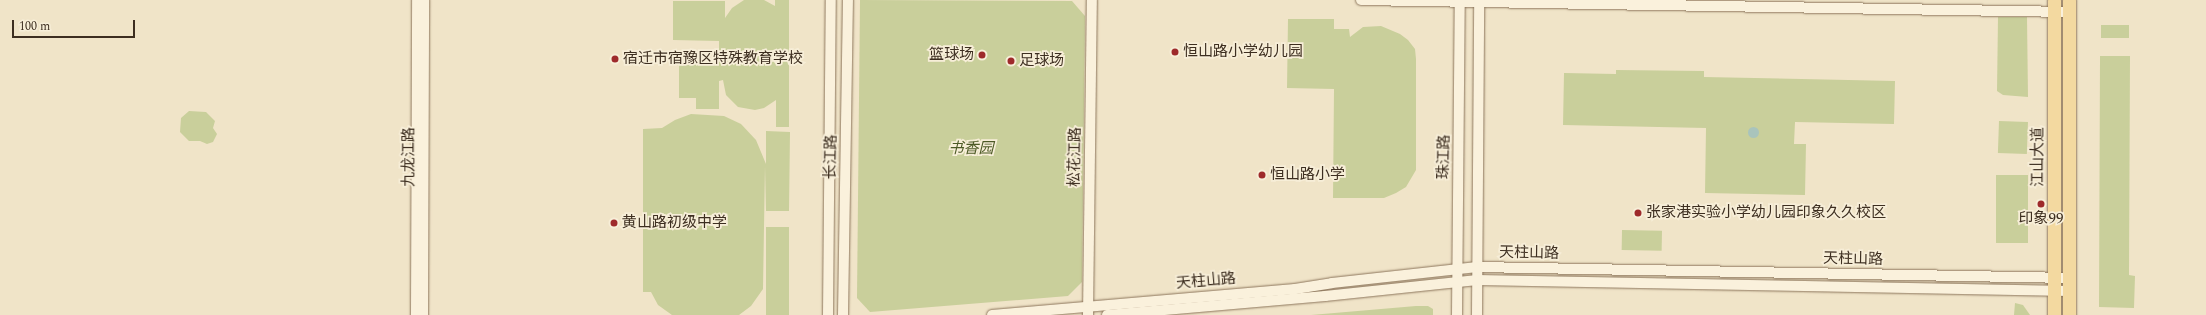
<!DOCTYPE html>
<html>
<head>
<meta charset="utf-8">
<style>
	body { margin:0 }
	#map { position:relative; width:2206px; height:315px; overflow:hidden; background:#f0e4c8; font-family:Spectral,"Noto Sans SC",serif }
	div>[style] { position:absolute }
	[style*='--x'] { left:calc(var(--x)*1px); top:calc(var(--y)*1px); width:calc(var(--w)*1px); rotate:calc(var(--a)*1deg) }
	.green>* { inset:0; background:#c9cf9b; transform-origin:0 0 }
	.water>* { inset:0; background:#a9c4bc }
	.round { border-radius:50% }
	.roads { filter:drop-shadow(0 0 1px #8d765c) drop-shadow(0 0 1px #8d765c) }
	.minor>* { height:10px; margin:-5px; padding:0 5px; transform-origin:5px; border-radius:5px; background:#faf1dc }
	.major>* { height:13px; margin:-6.5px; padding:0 6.5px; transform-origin:6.5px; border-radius:6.5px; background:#f3d9a0 }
	.dots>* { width:11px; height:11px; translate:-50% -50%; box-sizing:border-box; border:2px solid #f7eed8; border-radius:50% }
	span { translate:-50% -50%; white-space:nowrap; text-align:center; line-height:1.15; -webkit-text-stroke:3.5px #f7eed8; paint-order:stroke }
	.poi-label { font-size:15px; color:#3d2e20 }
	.left { translate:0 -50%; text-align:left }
	.right { translate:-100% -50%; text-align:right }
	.park-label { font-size:15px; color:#4d5a26; font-style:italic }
	.street-label { font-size:15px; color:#3d2e20 }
	.scale { position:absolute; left:12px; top:20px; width:123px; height:18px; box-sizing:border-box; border:2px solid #3d2e20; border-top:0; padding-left:5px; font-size:12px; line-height:14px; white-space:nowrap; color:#3d2e20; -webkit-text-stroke:3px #f7eed8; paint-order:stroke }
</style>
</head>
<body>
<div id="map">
	<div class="green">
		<i style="clip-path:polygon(744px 0,764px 0,775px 6px,775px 0,789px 0,789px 127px,776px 127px,776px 100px,764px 108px,755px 110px,738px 107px,726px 95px,723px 80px,719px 81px,719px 109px,696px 109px,696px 98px,679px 98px,679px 64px,719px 65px,719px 41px,673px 40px,673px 1px,725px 1px,725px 18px,732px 8px)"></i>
		<i style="clip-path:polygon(860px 0,1072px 1px,1085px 16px,1082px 282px,1068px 296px,870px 312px,857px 298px)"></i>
		<i style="clip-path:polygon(1998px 17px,2027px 17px,2028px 97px,2003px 95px,1997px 91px)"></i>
		<i style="clip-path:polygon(1288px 19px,1334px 19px,1334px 29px,1349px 29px,1350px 37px,1363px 27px,1381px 26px,1400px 34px,1408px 40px,1415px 49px,1416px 59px,1416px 170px,1406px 187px,1396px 193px,1384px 198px,1333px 198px,1334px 89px,1287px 88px)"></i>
		<i style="left:2101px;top:25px;width:28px;height:13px"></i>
		<i style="clip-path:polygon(2100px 56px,2130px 56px,2129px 275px,2135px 276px,2134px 308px,2099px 307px)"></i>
		<i style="clip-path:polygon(1616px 70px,1704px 71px,1704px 77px,1895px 81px,1894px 124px,1795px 122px,1794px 144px,1806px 144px,1805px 195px,1705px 193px,1706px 128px,1563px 125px,1564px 73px,1616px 74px)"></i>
		<i style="clip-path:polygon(189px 111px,206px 112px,215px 121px,213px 128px,217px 134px,213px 142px,207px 144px,200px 141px,189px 141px,180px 132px,181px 118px)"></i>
		<i style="clip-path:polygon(691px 114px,724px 116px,741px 124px,756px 140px,766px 164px,766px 131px,790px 132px,789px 211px,766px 211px,765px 166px,763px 289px,751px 306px,739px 315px,672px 315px,658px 305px,651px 292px,643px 292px,643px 129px,662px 128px,675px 120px)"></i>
		<i style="left:1999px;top:121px;width:29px;height:32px;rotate:2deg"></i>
		<i style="left:1996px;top:175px;width:32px;height:68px"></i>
		<i style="left:766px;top:227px;width:23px;height:88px"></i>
		<i style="left:1622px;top:230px;width:40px;height:20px;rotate:1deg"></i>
		<i style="clip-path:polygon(2015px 303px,2023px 305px,2030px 315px,2014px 315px)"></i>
		<i style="clip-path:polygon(1416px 306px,1428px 306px,1433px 309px,1433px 315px,1311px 315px)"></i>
	</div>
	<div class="water">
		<i class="round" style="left:1747.5px;top:126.5px;width:11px;height:11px"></i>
	</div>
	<div class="roads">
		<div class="minor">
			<i style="--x:1361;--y:0;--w:708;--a:0.97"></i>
			<i style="--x:416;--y:315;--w:315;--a:-89.8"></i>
			<i style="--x:423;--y:315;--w:315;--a:-89.8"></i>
			<i style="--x:828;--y:315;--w:315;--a:-89.5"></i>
			<i style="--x:843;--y:315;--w:315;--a:-89.1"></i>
			<i style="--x:992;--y:315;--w:304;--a:-4.9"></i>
			<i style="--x:1295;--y:289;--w:37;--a:-9"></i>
			<i style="--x:1332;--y:283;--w:146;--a:-6.3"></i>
			<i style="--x:1477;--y:267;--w:592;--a:1.06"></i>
			<i style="--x:1088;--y:315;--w:315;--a:-89.3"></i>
			<i style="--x:1107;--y:315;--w:219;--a:-5"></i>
			<i style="--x:1325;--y:296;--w:153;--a:-6"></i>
			<i style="--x:1477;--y:280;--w:592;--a:1.06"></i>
			<i style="--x:1457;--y:315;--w:315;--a:-89.5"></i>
			<i style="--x:1477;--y:315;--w:315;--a:-89.6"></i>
		</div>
		<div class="major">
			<i style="--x:2054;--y:315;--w:315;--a:-90"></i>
			<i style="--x:2069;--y:315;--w:315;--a:-90"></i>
		</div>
	</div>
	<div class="dots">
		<i style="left:1175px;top:52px;background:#9e2a2b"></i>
		<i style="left:982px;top:55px;background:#9e2a2b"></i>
		<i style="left:615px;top:59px;background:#9e2a2b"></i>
		<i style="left:1011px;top:61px;background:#9e2a2b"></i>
		<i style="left:1262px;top:175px;background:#9e2a2b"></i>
		<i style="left:2041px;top:204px;background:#9e2a2b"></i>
		<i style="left:1638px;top:213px;background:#9e2a2b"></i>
		<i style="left:614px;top:223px;background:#9e2a2b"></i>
	</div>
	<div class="poi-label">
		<span class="left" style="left:1183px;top:52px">恒山路小学幼儿园</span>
		<span class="right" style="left:974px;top:55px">篮球场</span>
		<span class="left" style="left:623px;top:59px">宿迁市宿豫区特殊教育学校</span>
		<span class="left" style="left:1019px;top:61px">足球场</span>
		<span class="left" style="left:1270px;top:175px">恒山路小学</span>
		<span class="left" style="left:1646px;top:213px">张家港实验小学幼儿园印象久久校区</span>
		<span style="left:2041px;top:219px">印象99</span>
		<span class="left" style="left:622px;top:223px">黄山路初级中学</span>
	</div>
	<div class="park-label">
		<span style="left:971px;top:149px">书香园</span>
	</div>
	<div class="street-label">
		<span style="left:409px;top:157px;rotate:-90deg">九龙江路</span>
		<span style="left:831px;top:157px;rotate:-89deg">长江路</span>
		<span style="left:1075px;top:157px;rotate:-89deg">松花江路</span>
		<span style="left:1444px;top:157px;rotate:-89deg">珠江路</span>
		<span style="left:2038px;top:157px;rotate:-90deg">江山大道</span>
		<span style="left:1529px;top:253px;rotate:1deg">天柱山路</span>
		<span style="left:1853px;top:259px;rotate:1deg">天柱山路</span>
		<span style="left:1206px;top:281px;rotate:-5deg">天柱山路</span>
	</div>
	<div class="scale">100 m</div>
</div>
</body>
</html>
